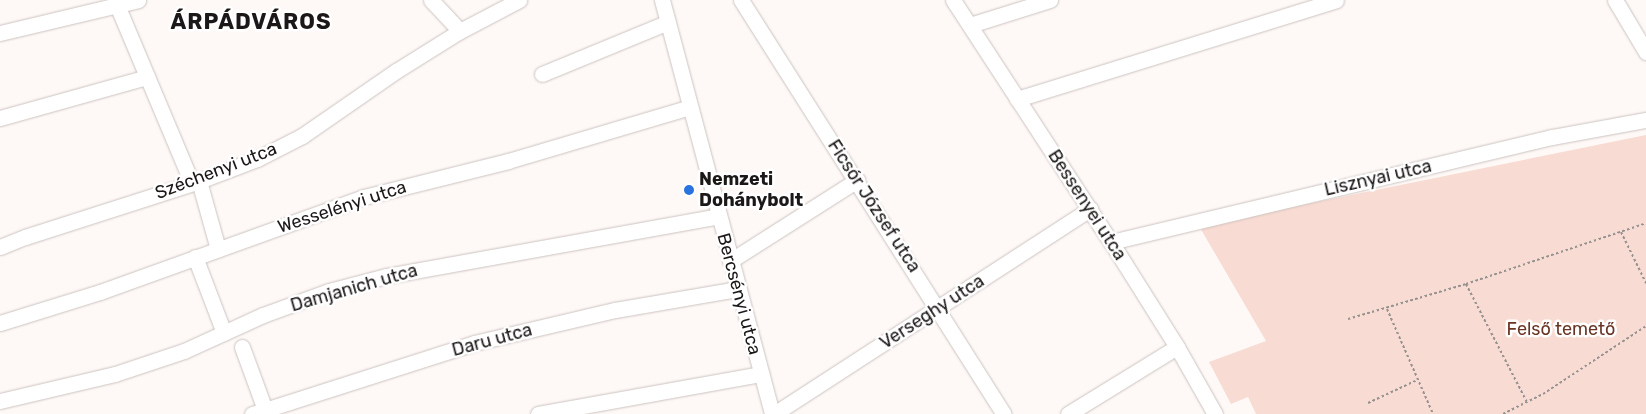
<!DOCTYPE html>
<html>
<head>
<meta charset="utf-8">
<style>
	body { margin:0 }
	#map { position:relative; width:1646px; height:414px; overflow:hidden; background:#fef9f7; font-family:Rubik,sans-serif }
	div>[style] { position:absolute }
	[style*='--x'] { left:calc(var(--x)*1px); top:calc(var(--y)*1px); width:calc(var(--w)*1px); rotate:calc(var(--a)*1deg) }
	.green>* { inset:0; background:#f8dbd2 }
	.path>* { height:2px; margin-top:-1px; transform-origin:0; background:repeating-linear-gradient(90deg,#969290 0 2.5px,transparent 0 5px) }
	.roads { filter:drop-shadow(0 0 1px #ccc3c0) drop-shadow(0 0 1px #ccc3c0) }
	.minor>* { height:15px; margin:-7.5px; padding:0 7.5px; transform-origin:7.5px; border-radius:7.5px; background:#fff }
	.dots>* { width:14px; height:14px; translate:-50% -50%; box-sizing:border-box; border:2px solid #fff; border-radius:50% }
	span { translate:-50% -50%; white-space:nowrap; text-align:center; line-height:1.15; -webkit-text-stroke:5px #fff; paint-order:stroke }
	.street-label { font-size:18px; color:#1b1817 }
	.poi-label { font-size:18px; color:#1b1817; font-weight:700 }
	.left { translate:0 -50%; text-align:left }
	.park-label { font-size:18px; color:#693424 }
	.district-label { font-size:22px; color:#1b1817; font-weight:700; letter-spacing:1px }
</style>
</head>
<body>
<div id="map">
	<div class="green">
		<i style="clip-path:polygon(1646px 135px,1646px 414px,1256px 414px,1248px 397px,1231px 404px,1209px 362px,1266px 341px,1199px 226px)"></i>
	</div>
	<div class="path">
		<i style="--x:1621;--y:232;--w:57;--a:63.9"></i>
		<i style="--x:1466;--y:284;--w:133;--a:62.7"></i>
		<i style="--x:1387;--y:309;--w:115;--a:66.3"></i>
		<i style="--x:1348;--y:319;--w:123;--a:-16.5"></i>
		<i style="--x:1466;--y:284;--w:190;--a:-18.7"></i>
		<i style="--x:1368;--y:403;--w:54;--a:-25.1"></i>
		<i style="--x:1503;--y:414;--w:45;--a:-26.6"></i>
		<i style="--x:1543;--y:394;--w:123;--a:-33.4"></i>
	</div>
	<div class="roads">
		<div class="minor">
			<i style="--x:431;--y:0;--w:42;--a:46.9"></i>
			<i style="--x:662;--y:0;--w:428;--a:75.1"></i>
			<i style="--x:741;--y:0;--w:490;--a:57.6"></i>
			<i style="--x:953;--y:0;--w:289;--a:56.9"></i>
			<i style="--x:1111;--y:242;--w:124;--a:57.8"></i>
			<i style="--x:1177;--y:347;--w:77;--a:60.4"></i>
			<i style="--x:1615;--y:0;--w:61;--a:59.2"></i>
			<i style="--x:117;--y:5;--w:193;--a:67.2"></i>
			<i style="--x:970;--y:25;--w:84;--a:-17.4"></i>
			<i style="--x:0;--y:33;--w:142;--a:-13.4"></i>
			<i style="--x:542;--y:74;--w:136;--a:-22.4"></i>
			<i style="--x:1017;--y:99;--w:334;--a:-17.2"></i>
			<i style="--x:0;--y:118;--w:153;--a:-15.6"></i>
			<i style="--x:199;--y:181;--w:71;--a:74.4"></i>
			<i style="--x:1111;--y:242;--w:453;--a:-13.4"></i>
			<i style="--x:1552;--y:137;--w:96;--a:-10.3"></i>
			<i style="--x:0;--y:247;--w:27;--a:-22"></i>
			<i style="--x:25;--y:237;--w:183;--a:-17.8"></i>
			<i style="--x:199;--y:181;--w:62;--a:-20.8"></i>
			<i style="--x:257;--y:159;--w:51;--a:-27.1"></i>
			<i style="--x:302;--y:136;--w:114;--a:-34.7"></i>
			<i style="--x:396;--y:71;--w:75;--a:-32"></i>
			<i style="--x:460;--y:31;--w:67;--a:-27.7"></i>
			<i style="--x:195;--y:257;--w:81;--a:69.1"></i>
			<i style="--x:730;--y:261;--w:151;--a:-32.5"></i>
			<i style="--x:0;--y:323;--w:105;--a:-17.2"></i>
			<i style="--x:100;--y:292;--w:281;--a:-19.8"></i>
			<i style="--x:364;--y:197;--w:148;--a:-14"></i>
			<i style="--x:508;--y:161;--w:190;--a:-16.5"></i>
			<i style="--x:242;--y:347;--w:67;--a:69.9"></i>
			<i style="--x:0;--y:401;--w:118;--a:-13.2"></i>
			<i style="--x:115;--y:374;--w:73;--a:-18.4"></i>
			<i style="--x:184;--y:351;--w:87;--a:-24.5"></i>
			<i style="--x:263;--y:315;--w:70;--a:-20"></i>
			<i style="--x:329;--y:291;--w:59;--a:-14.7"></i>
			<i style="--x:386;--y:276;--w:337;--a:-10.2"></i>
			<i style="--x:252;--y:414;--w:233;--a:-17.7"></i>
			<i style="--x:474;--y:343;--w:145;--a:-13.2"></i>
			<i style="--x:615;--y:310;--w:125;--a:-9.7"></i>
			<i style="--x:538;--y:414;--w:227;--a:-10.2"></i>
			<i style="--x:774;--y:414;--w:377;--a:-33"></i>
			<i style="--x:1068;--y:414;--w:128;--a:-31.6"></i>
		</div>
	</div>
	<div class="dots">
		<i style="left:689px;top:190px;background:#2a72de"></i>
	</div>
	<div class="street-label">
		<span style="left:216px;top:171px;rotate:-21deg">Széchenyi utca</span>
		<span style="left:1378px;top:178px;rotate:-13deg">Lisznyai utca</span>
		<span style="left:1087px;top:205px;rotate:57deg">Bessenyei utca</span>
		<span style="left:874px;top:206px;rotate:57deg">Ficsór József utca</span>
		<span style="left:342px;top:207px;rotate:-18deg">Wesselényi utca</span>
		<span style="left:354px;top:288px;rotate:-16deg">Damjanich utca</span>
		<span style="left:739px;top:294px;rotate:75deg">Bercsényi utca</span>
		<span style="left:932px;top:312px;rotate:-33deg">Verseghy utca</span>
		<span style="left:492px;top:340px;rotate:-15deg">Daru utca</span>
	</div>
	<div class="poi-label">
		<span class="left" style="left:699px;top:190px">Nemzeti<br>Dohánybolt</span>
	</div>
	<div class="park-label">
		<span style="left:1561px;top:329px">Felső temető</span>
	</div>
	<div class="district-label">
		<span style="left:251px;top:22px">ÁRPÁDVÁROS</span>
	</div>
</div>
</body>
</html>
